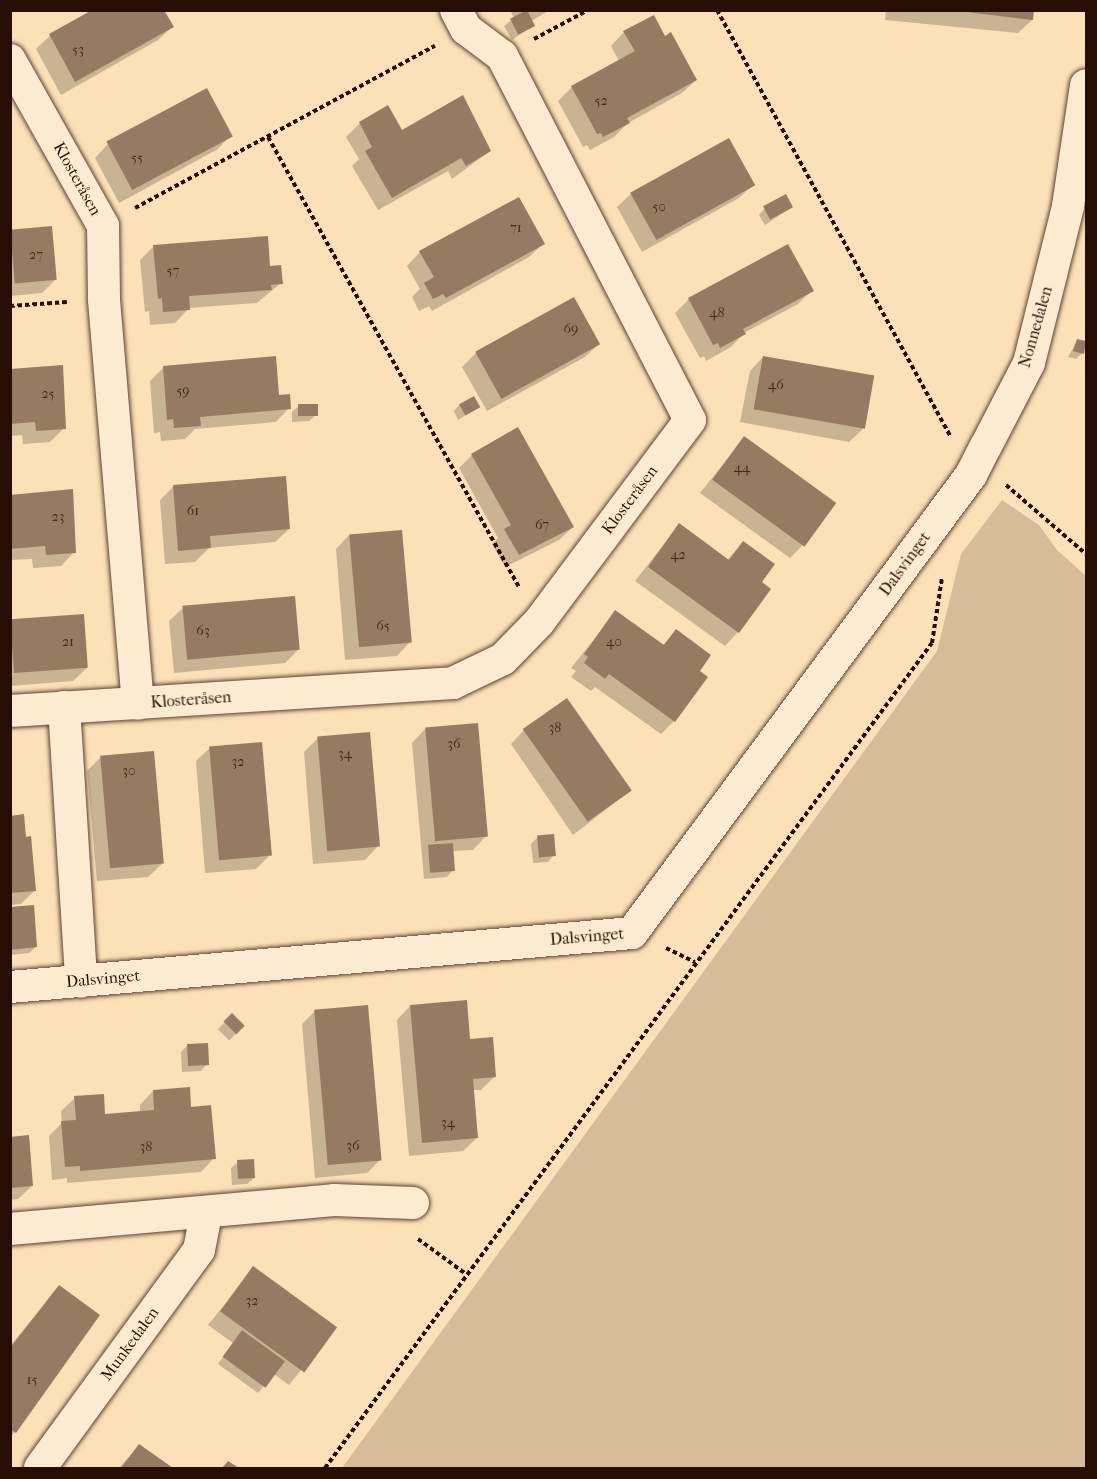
<!DOCTYPE html>
<html>
<head>
<meta charset="utf-8">
<style>
	body { margin:0 }
	#map { position:relative; width:1097px; height:1479px; overflow:hidden; background:#fce0b8; font-family:"IM FELL French Canon",serif }
	div>[style] { position:absolute }
	[style*='--x'] { left:calc(var(--x)*1px); top:calc(var(--y)*1px); width:calc(var(--w)*1px); rotate:calc(var(--a)*1deg) }
	.green>* { inset:0; background:#d8bc99 }
	.shadow>* { inset:0; background:#0003; transform-origin:0 0 }
	.building>* { inset:0; background:#967b62; transform-origin:0 0 }
	.path>* { height:4px; margin-top:-2px; transform-origin:0; background:repeating-linear-gradient(90deg,#280d04 0 4.5px,transparent 0 7.5px) }
	.roads { filter:drop-shadow(0 0 2px #5d4231) drop-shadow(0 0 2px #5d4231) }
	.street>* { height:32px; margin:-16px; padding:0 16px; transform-origin:16px; border-radius:16px; background:#fdebd1 }
	span { translate:-50% -50%; white-space:nowrap; text-align:center; line-height:1.15; -webkit-text-stroke:4.5px #fdebd1; paint-order:stroke }
	.number-label { font-size:14px; color:#44281c }
	.number-label span { -webkit-text-stroke-width:0 }
	.street-label { font-size:16px; color:#280d04 }
	.frame { position:absolute; inset:0; border:12px solid #280d04; pointer-events:none }
</style>
</head>
<body>
<div id="map">
	<div class="green">
		<i style="clip-path:polygon(1002px 500px,1039px 525px,1057px 550px,1086px 576px,1086px 1468px,342px 1468px,937px 651px,961px 554px)"></i>
	</div>
	<div class="shadow">
		<i style="clip-path:polygon(95px 10px,172px 27px,158px 40px,61px 95px,36px 49px,50px 36px)"></i>
		<i style="clip-path:polygon(510px 10px,550px 10px,531px 21px,533px 25px,512px 40px,504px 26px,514px 18px)"></i>
		<i style="clip-path:polygon(886px 10px,1033px 10px,1032px 20px,1018px 33px,885px 20px)"></i>
		<i style="clip-path:polygon(624px 32px,665px 38px,696px 80px,682px 93px,628px 123px,614px 137px,590px 150px,587px 145px,583px 147px,558px 101px,572px 87px,619px 61px,611px 46px)"></i>
		<i style="clip-path:polygon(387px 108px,401px 132px,490px 151px,452px 179px,448px 171px,378px 210px,352px 166px,359px 159px,346px 137px,359px 124px)"></i>
		<i style="clip-path:polygon(231px 135px,218px 149px,119px 203px,95px 158px,108px 144px)"></i>
		<i style="clip-path:polygon(753px 185px,739px 198px,642px 252px,617px 207px,631px 194px)"></i>
		<i style="clip-path:polygon(792px 207px,765px 225px,759px 215px,765px 208px)"></i>
		<i style="clip-path:polygon(10px 231px,55px 280px,42px 293px,10px 296px)"></i>
		<i style="clip-path:polygon(543px 244px,529px 257px,432px 311px,429px 306px,419px 311px,412px 297px,420px 289px,407px 266px,420px 252px)"></i>
		<i style="clip-path:polygon(154px 246px,268px 268px,281px 283px,257px 303px,189px 308px,175px 323px,150px 325px,149px 311px,145px 312px,140px 260px)"></i>
		<i style="clip-path:polygon(787px 246px,812px 290px,798px 304px,744px 333px,731px 347px,706px 361px,704px 356px,700px 358px,675px 313px,689px 299px)"></i>
		<i style="clip-path:polygon(1077px 341px,1082px 353px,1076px 359px,1068px 357px)"></i>
		<i style="clip-path:polygon(599px 344px,585px 357px,487px 411px,462px 367px,476px 353px)"></i>
		<i style="clip-path:polygon(763px 357px,863px 429px,849px 442px,740px 422px,750px 371px)"></i>
		<i style="clip-path:polygon(164px 367px,278px 397px,289px 408px,276px 422px,195px 429px,185px 439px,161px 441px,160px 432px,154px 433px,150px 381px)"></i>
		<i style="clip-path:polygon(10px 371px,64px 428px,50px 442px,23px 444px,22px 435px,10px 436px)"></i>
		<i style="clip-path:polygon(460px 404px,478px 407px,458px 420px,454px 411px)"></i>
		<i style="clip-path:polygon(299px 406px,316px 415px,309px 421px,292px 422px,292px 412px)"></i>
		<i style="clip-path:polygon(744px 438px,803px 545px,790px 558px,700px 493px)"></i>
		<i style="clip-path:polygon(472px 455px,573px 527px,559px 540px,505px 567px,492px 544px,498px 538px,459px 468px)"></i>
		<i style="clip-path:polygon(174px 486px,289px 529px,275px 542px,209px 548px,195px 562px,165px 564px,160px 500px)"></i>
		<i style="clip-path:polygon(10px 496px,74px 552px,61px 566px,33px 568px,32px 559px,10px 560px)"></i>
		<i style="clip-path:polygon(679px 525px,727px 560px,743px 543px,760px 583px,738px 632px,725px 646px,635px 581px)"></i>
		<i style="clip-path:polygon(349px 535px,410px 642px,397px 656px,345px 660px,336px 549px)"></i>
		<i style="clip-path:polygon(183px 608px,298px 650px,285px 663px,174px 673px,169px 621px)"></i>
		<i style="clip-path:polygon(616px 612px,662px 646px,676px 631px,697px 671px,674px 721px,661px 734px,595px 687px,591px 691px,571px 677px,576px 671px,571px 668px)"></i>
		<i style="clip-path:polygon(10px 622px,87px 668px,73px 681px,10px 686px)"></i>
		<i style="clip-path:polygon(425px 729px,486px 836px,473px 850px,452px 851px,453px 870px,447px 877px,424px 879px,412px 743px)"></i>
		<i style="clip-path:polygon(524px 730px,630px 791px,573px 835px,511px 744px)"></i>
		<i style="clip-path:polygon(318px 738px,378px 846px,365px 860px,313px 864px,304px 752px)"></i>
		<i style="clip-path:polygon(210px 748px,270px 855px,256px 869px,205px 873px,196px 761px)"></i>
		<i style="clip-path:polygon(101px 757px,162px 864px,148px 877px,97px 881px,87px 771px)"></i>
		<i style="clip-path:polygon(10px 817px,25px 839px,35px 890px,21px 904px,10px 905px)"></i>
		<i style="clip-path:polygon(538px 837px,554px 855px,548px 862px,533px 863px,531px 844px)"></i>
		<i style="clip-path:polygon(10px 909px,36px 947px,29px 953px,10px 955px)"></i>
		<i style="clip-path:polygon(410px 1006px,469px 1041px,495px 1076px,481px 1090px,472px 1090px,477px 1138px,463px 1151px,409px 1156px,397px 1020px)"></i>
		<i style="clip-path:polygon(315px 1011px,380px 1160px,367px 1173px,315px 1178px,302px 1024px)"></i>
		<i style="left:232px;top:1015px;width:16px;height:20px;rotate:45deg"></i>
		<i style="clip-path:polygon(188px 1045px,207px 1064px,201px 1071px,182px 1072px,181px 1052px)"></i>
		<i style="clip-path:polygon(153px 1091px,190px 1108px,214px 1158px,201px 1172px,67px 1183px,67px 1178px,52px 1180px,49px 1136px,62px 1123px,61px 1111px,75px 1098px,104px 1115px,140px 1112px,140px 1105px)"></i>
		<i style="clip-path:polygon(10px 1138px,32px 1186px,18px 1199px,10px 1200px)"></i>
		<i style="clip-path:polygon(238px 1162px,254px 1178px,247px 1184px,232px 1185px,231px 1168px)"></i>
		<i style="clip-path:polygon(254px 1268px,335px 1328px,289px 1385px,274px 1374px,258px 1393px,218px 1364px,233px 1343px,208px 1325px)"></i>
		<i style="clip-path:polygon(59px 1287px,15px 1432px,10px 1437px,10px 1346px)"></i>
		<i style="clip-path:polygon(139px 1446px,170px 1468px,119px 1468px)"></i>
	</div>
	<div class="building">
		<i style="clip-path:polygon(92px 10px,164px 10px,174px 27px,75px 82px,49px 34px)"></i>
		<i style="left:527px;top:10px;width:18px;height:19px;rotate:63deg"></i>
		<i style="clip-path:polygon(950px 10px,1034px 10px,1033px 20px)"></i>
		<i style="clip-path:polygon(654px 15px,665px 36px,671px 32px,697px 80px,627px 118px,630px 123px,603px 137px,601px 133px,597px 134px,571px 86px,635px 51px,623px 31px)"></i>
		<i style="left:207px;top:88px;width:55px;height:114px;rotate:62deg"></i>
		<i style="clip-path:polygon(463px 95px,491px 151px,466px 166px,461px 158px,392px 198px,365px 151px,372px 147px,359px 122px,388px 105px,402px 130px)"></i>
		<i style="left:729px;top:138px;width:54px;height:113px;rotate:61deg"></i>
		<i style="left:786px;top:194px;width:15px;height:26px;rotate:62deg"></i>
		<i style="clip-path:polygon(519px 197px,545px 244px,446px 298px,443px 294px,433px 299px,424px 283px,434px 277px,419px 251px)"></i>
		<i style="left:52px;top:226px;width:54px;height:42px;rotate:85deg"></i>
		<i style="clip-path:polygon(268px 236px,270px 266px,281px 265px,283px 284px,271px 285px,272px 290px,189px 296px,190px 310px,163px 312px,162px 298px,158px 299px,153px 245px)"></i>
		<i style="clip-path:polygon(788px 244px,814px 291px,743px 329px,746px 334px,720px 348px,718px 343px,713px 345px,688px 298px)"></i>
		<i style="left:574px;top:297px;width:54px;height:113px;rotate:61deg"></i>
		<i style="clip-path:polygon(1077px 339px,1086px 341px,1084px 354px,1073px 351px)"></i>
		<i style="clip-path:polygon(276px 356px,279px 395px,290px 394px,291px 409px,200px 417px,201px 426px,174px 428px,173px 419px,167px 420px,163px 366px)"></i>
		<i style="left:763px;top:356px;width:113px;height:54px;rotate:10deg"></i>
		<i style="clip-path:polygon(63px 365px,66px 429px,36px 431px,35px 422px,10px 424px,10px 369px)"></i>
		<i style="left:474px;top:396px;width:13px;height:17px;rotate:61deg"></i>
		<i style="left:298px;top:404px;width:20px;height:12px"></i>
		<i style="clip-path:polygon(518px 427px,574px 527px,519px 555px,504px 529px,511px 525px,471px 454px)"></i>
		<i style="left:744px;top:436px;width:114px;height:54px;rotate:36deg"></i>
		<i style="clip-path:polygon(286px 476px,290px 529px,210px 536px,211px 548px,178px 551px,173px 485px)"></i>
		<i style="clip-path:polygon(73px 489px,76px 553px,46px 555px,45px 546px,10px 549px,10px 495px)"></i>
		<i style="clip-path:polygon(679px 523px,729px 560px,743px 541px,775px 564px,762px 582px,771px 589px,739px 633px,648px 567px)"></i>
		<i style="left:402px;top:530px;width:113px;height:53px;rotate:85deg"></i>
		<i style="left:295px;top:596px;width:54px;height:113px;rotate:85deg"></i>
		<i style="clip-path:polygon(615px 610px,664px 645px,676px 629px,711px 655px,700px 671px,708px 677px,675px 722px,609px 674px,605px 679px,584px 663px,588px 657px,584px 654px)"></i>
		<i style="left:84px;top:614px;width:54px;height:74px;rotate:86deg"></i>
		<i style="left:567px;top:698px;width:113px;height:54px;rotate:55deg"></i>
		<i style="left:478px;top:723px;width:114px;height:53px;rotate:85deg"></i>
		<i style="left:370px;top:732px;width:115px;height:53px;rotate:85deg"></i>
		<i style="left:262px;top:742px;width:114px;height:53px;rotate:85deg"></i>
		<i style="left:154px;top:751px;width:113px;height:54px;rotate:85deg"></i>
		<i style="clip-path:polygon(24px 814px,26px 837px,31px 836px,36px 891px,10px 893px,10px 816px)"></i>
		<i style="left:554px;top:834px;width:22px;height:17px;rotate:85deg"></i>
		<i style="left:453px;top:843px;width:28px;height:25px;rotate:86deg"></i>
		<i style="clip-path:polygon(34px 905px,37px 947px,10px 950px,10px 907px)"></i>
		<i style="clip-path:polygon(467px 1000px,470px 1039px,493px 1037px,496px 1077px,473px 1079px,478px 1138px,422px 1143px,410px 1005px)"></i>
		<i style="left:368px;top:1005px;width:156px;height:54px;rotate:85deg"></i>
		<i style="left:232px;top:1013px;width:18px;height:12px;rotate:45deg"></i>
		<i style="left:208px;top:1043px;width:22px;height:21px;rotate:87deg"></i>
		<i style="clip-path:polygon(190px 1087px,191px 1107px,211px 1105px,216px 1159px,80px 1171px,80px 1166px,65px 1167px,61px 1121px,76px 1120px,74px 1096px,104px 1094px,105px 1114px,154px 1110px,153px 1090px)"></i>
		<i style="clip-path:polygon(29px 1135px,33px 1186px,10px 1188px,10px 1137px)"></i>
		<i style="left:254px;top:1159px;width:19px;height:17px;rotate:87deg"></i>
		<i style="left:253px;top:1266px;width:104px;height:56px;rotate:36deg"></i>
		<i style="clip-path:polygon(59px 1285px,100px 1315px,16px 1433px,10px 1429px,10px 1348px)"></i>
		<i style="left:242px;top:1330px;width:53px;height:33px;rotate:36deg"></i>
		<i style="clip-path:polygon(139px 1444px,173px 1468px,121px 1468px)"></i>
		<i style="clip-path:polygon(228px 1461px,239px 1468px,222px 1468px)"></i>
	</div>
	<div class="path">
		<i style="--x:717;--y:10;--w:486;--a:61.3"></i>
		<i style="--x:534;--y:39;--w:61;--a:-28.2"></i>
		<i style="--x:268;--y:137;--w:515;--a:60.85"></i>
		<i style="--x:135;--y:208;--w:341;--a:-28.4"></i>
		<i style="--x:10;--y:306;--w:57;--a:-4"></i>
		<i style="--x:1006;--y:485;--w:106;--a:40.8"></i>
		<i style="--x:666;--y:948;--w:32;--a:26"></i>
		<i style="--x:418;--y:1239;--w:59;--a:36.1"></i>
		<i style="--x:325;--y:1468;--w:1024;--a:-53.66"></i>
		<i style="--x:932;--y:643;--w:66;--a:-81.3"></i>
	</div>
	<div class="roads">
		<div class="street">
			<i style="--x:10;--y:60;--w:190;--a:60.7"></i>
			<i style="--x:103;--y:226;--w:74;--a:89.2"></i>
			<i style="--x:104;--y:300;--w:405;--a:85.2"></i>
			<i style="--x:64;--y:707;--w:275;--a:86.4"></i>
			<i style="--x:10;--y:711;--w:444;--a:-3.6"></i>
			<i style="--x:453;--y:683;--w:55;--a:-25.6"></i>
			<i style="--x:503;--y:659;--w:52;--a:-45.8"></i>
			<i style="--x:539;--y:622;--w:252;--a:-53.2"></i>
			<i style="--x:690;--y:420;--w:410;--a:-117.3"></i>
			<i style="--x:502;--y:56;--w:45;--a:-143.1"></i>
			<i style="--x:466;--y:29;--w:21;--a:-118"></i>
			<i style="--x:10;--y:987;--w:624;--a:-4.96"></i>
			<i style="--x:632;--y:933;--w:570;--a:-53.49"></i>
			<i style="--x:971;--y:475;--w:33;--a:-63"></i>
			<i style="--x:986;--y:446;--w:93;--a:-62.6"></i>
			<i style="--x:1029;--y:363;--w:162;--a:-76"></i>
			<i style="--x:1068;--y:206;--w:122;--a:-81.5"></i>
			<i style="--x:10;--y:1229;--w:325;--a:-5.1"></i>
			<i style="--x:334;--y:1200;--w:79;--a:2.2"></i>
			<i style="--x:40;--y:1468;--w:270;--a:-53.9"></i>
			<i style="--x:199;--y:1250;--w:38;--a:-79"></i>
		</div>
	</div>
	<div class="number-label">
		<span style="left:78px;top:50px">53</span>
		<span style="left:601px;top:101px">52</span>
		<span style="left:137px;top:158px">55</span>
		<span style="left:659px;top:207px">50</span>
		<span style="left:516px;top:228px">71</span>
		<span style="left:36px;top:255px">27</span>
		<span style="left:173px;top:271px">57</span>
		<span style="left:717px;top:313px">48</span>
		<span style="left:571px;top:329px">69</span>
		<span style="left:776px;top:385px">46</span>
		<span style="left:183px;top:391px">59</span>
		<span style="left:48px;top:394px">25</span>
		<span style="left:742px;top:468px">44</span>
		<span style="left:193px;top:511px">61</span>
		<span style="left:58px;top:517px">23</span>
		<span style="left:542px;top:525px">67</span>
		<span style="left:678px;top:555px">42</span>
		<span style="left:383px;top:626px">65</span>
		<span style="left:203px;top:631px">63</span>
		<span style="left:68px;top:642px">21</span>
		<span style="left:614px;top:642px">40</span>
		<span style="left:555px;top:728px">38</span>
		<span style="left:454px;top:744px">36</span>
		<span style="left:345px;top:754px">34</span>
		<span style="left:238px;top:762px">32</span>
		<span style="left:129px;top:771px">30</span>
		<span style="left:448px;top:1123px">34</span>
		<span style="left:353px;top:1146px">36</span>
		<span style="left:146px;top:1147px">38</span>
		<span style="left:252px;top:1301px">32</span>
		<span style="left:32px;top:1380px">15</span>
	</div>
	<div class="street-label">
		<span style="left:77px;top:179px;rotate:61deg">Klosteråsen</span>
		<span style="left:1036px;top:327px;rotate:-74deg">Nonnedalen</span>
		<span style="left:630px;top:500px;rotate:-53deg">Klosteråsen</span>
		<span style="left:905px;top:564px;rotate:-54deg">Dalsvinget</span>
		<span style="left:191px;top:700px;rotate:-4deg">Klosteråsen</span>
		<span style="left:587px;top:937px;rotate:-5deg">Dalsvinget</span>
		<span style="left:103px;top:979px;rotate:-5deg">Dalsvinget</span>
		<span style="left:130px;top:1344px;rotate:-54deg">Munkedalen</span>
	</div>
	<div class="frame"></div>
</div>
</body>
</html>
